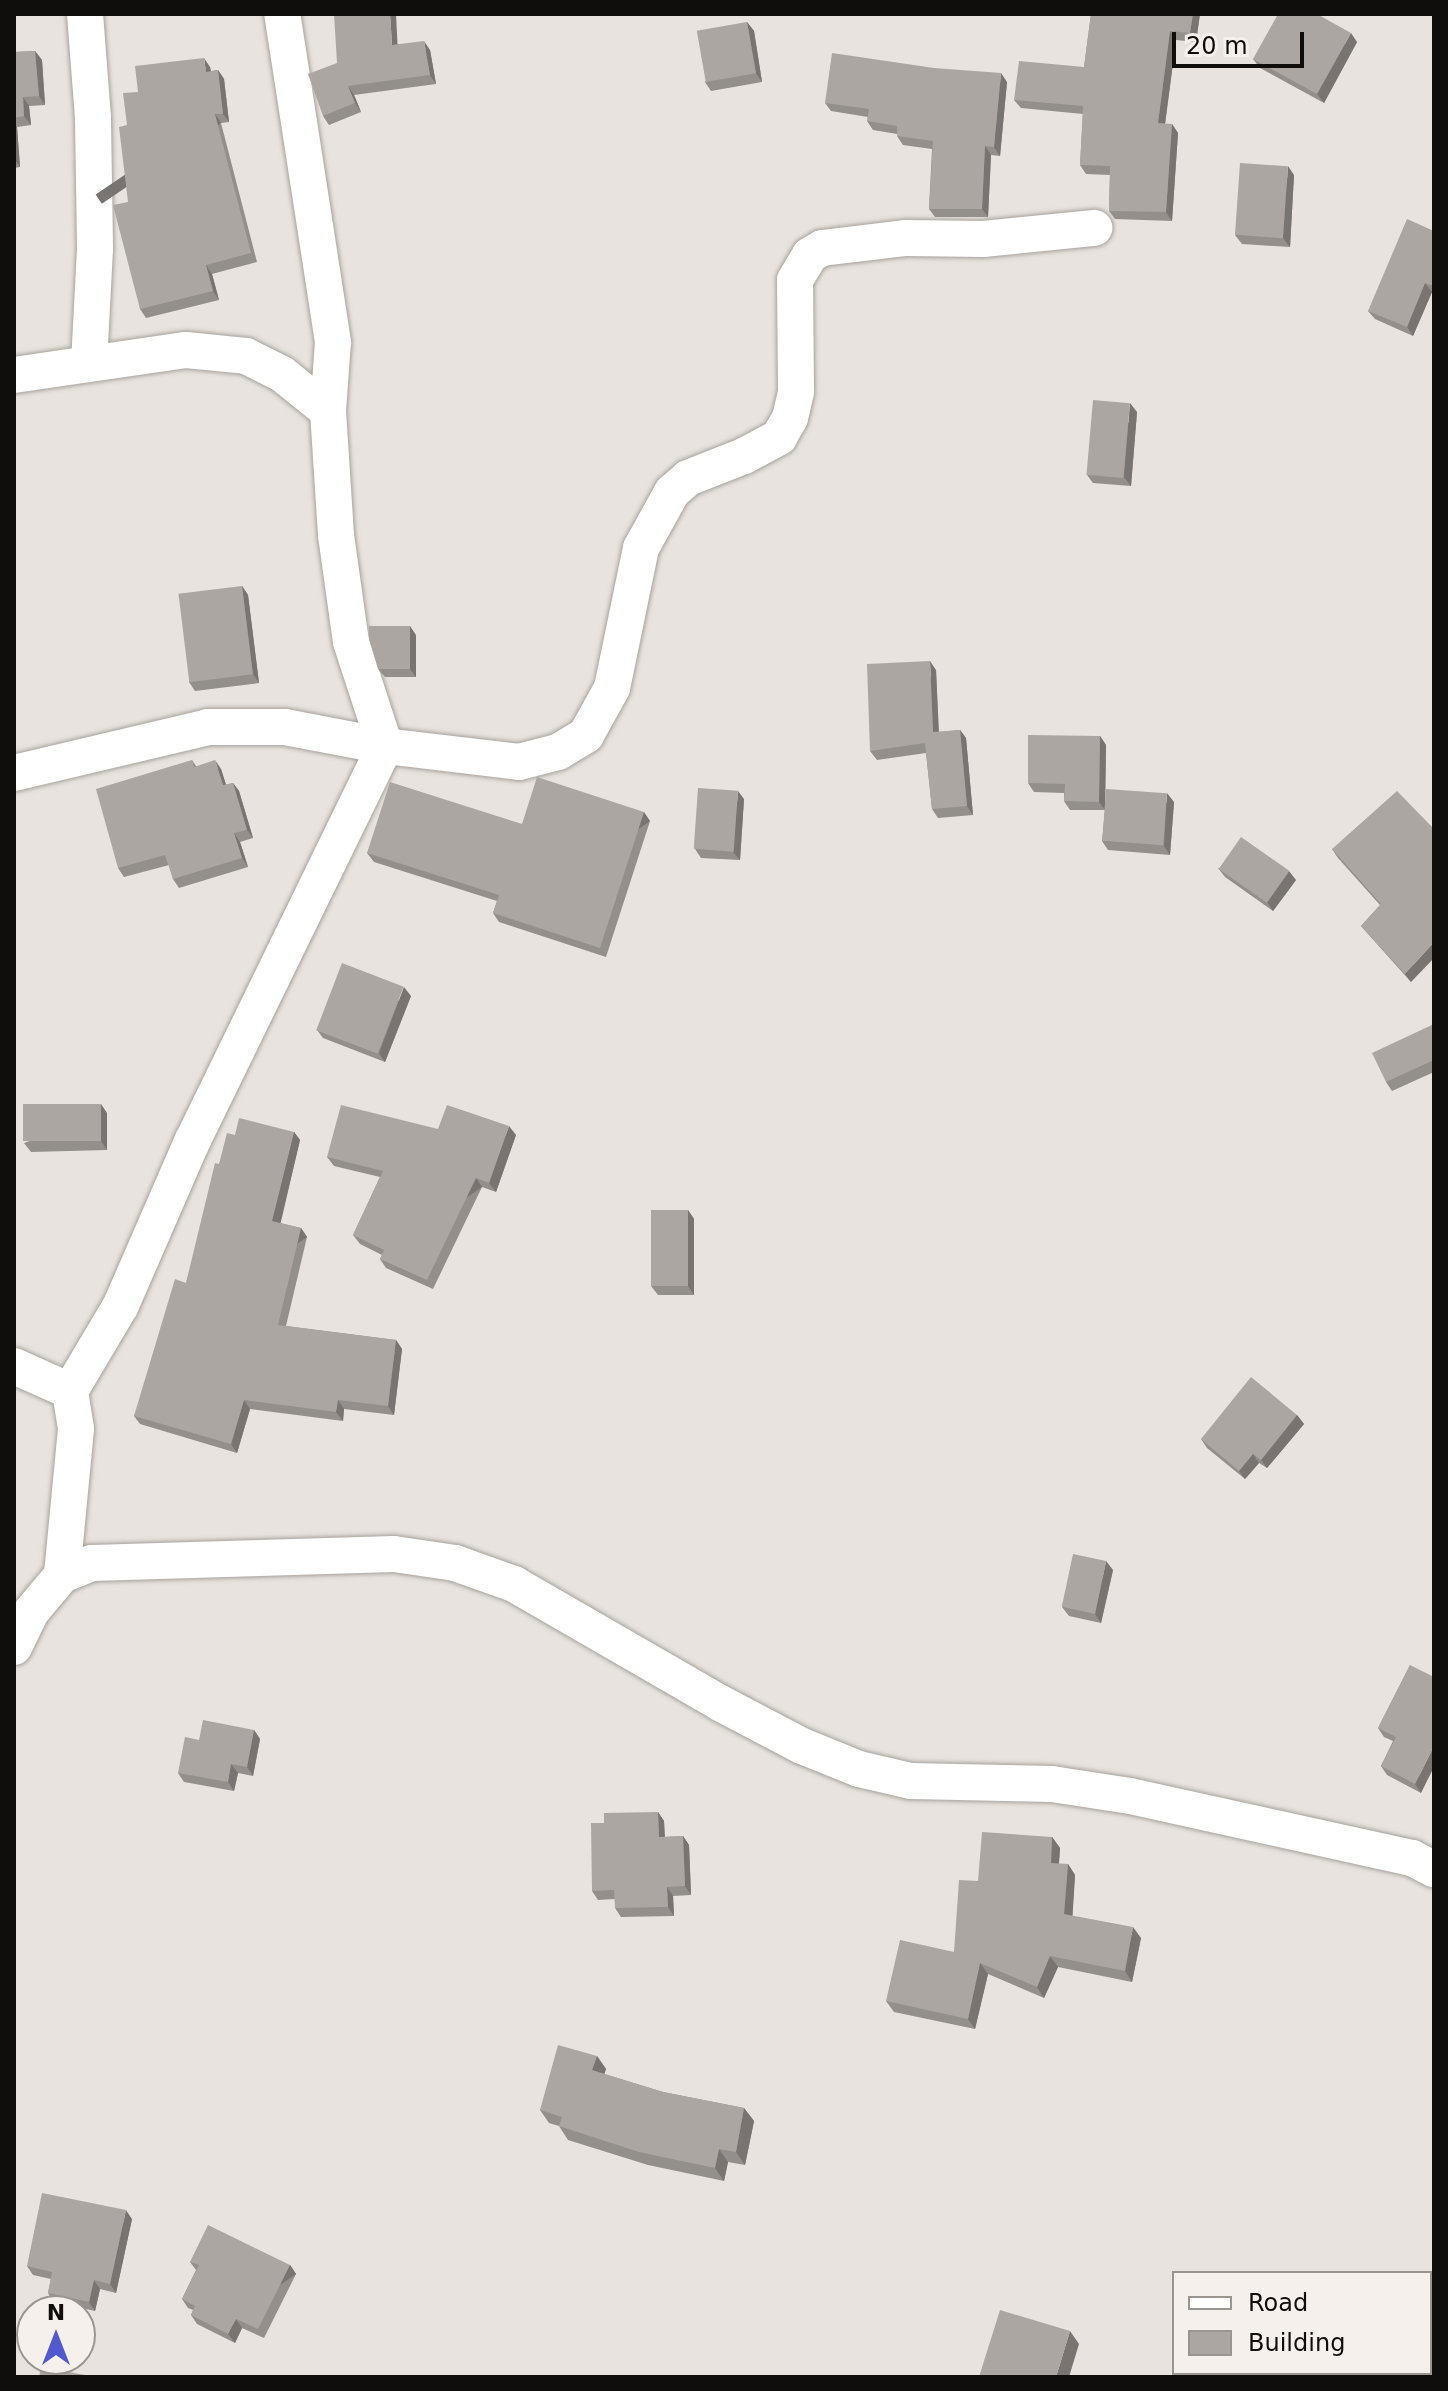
<!DOCTYPE html>
<html>
<head>
<meta charset="utf-8">
<style>
	body { margin:0 }
	#map { position:relative; width:1448px; height:2391px; overflow:hidden; background:#e8e3de; font-family:"DejaVu Sans",sans-serif }
	div>[style] { position:absolute }
	[style*='--x'] { left:calc(var(--x)*1px); top:calc(var(--y)*1px); width:calc(var(--w)*1px); rotate:calc(var(--a)*1deg) }
	.roads { filter:drop-shadow(0 0 2px #a7a29d) drop-shadow(0 0 2px #a7a29d) }
	.street>* { height:36px; margin:-18px; padding:0 18px; transform-origin:18px; border-radius:18px; background:#fff }
	.wall>* { inset:0; background:#938f8b }
	.shaded-wall>* { inset:0; background:#787471; transform-origin:0 0 }
	.building>* { inset:0; background:#aba6a2; transform-origin:0 0 }
	span { translate:-50% -50%; white-space:nowrap; text-align:center; line-height:1.15; -webkit-text-stroke:8px #f5f0eb; paint-order:stroke }
	.frame { position:absolute; inset:0; border:16px solid #100e0c; pointer-events:none }
	.legend { position:absolute; left:1172px; top:2271px; width:260px; height:104px; box-sizing:border-box; background:#f5f0eb; border:2px solid #999692; margin:0; padding:10px 14px; list-style:none; font-size:24px; color:#100e0c }
	.legend li { display:flex; align-items:center; gap:16px; height:40px }
	.legend b { width:40px; border:2px solid #999692 }
	.north { position:absolute; left:16px; top:2295px; width:80px; height:80px; box-sizing:border-box; background:#f5f0eb; border:2px solid #999692; border-radius:50%; rotate:0deg; font-size:22px; font-weight:700; line-height:32px; text-align:center; color:#100e0c }
	.north::after { content:''; display:block; margin:auto; width:28px; height:36px; background:#5059cf; clip-path:polygon(50% 0,100% 100%,50% 72%,0 100%) }
	.scale { position:absolute; left:1172px; top:32px; width:132px; height:36px; box-sizing:border-box; border:4px solid #100e0c; border-top:0; padding-left:10px; font-size:24px; line-height:28px; white-space:nowrap; color:#100e0c; -webkit-text-stroke:6px #f5f0eb; paint-order:stroke }
</style>
</head>
<body>
<div id="map">
	<div class="roads">
		<div class="street">
			<i style="--x:85;--y:14;--w:105;--a:85.6"></i>
			<i style="--x:93;--y:119;--w:130;--a:89.1"></i>
			<i style="--x:95;--y:249;--w:113;--a:93"></i>
			<i style="--x:14;--y:375;--w:174;--a:-8.3"></i>
			<i style="--x:186;--y:350;--w:60;--a:5.7"></i>
			<i style="--x:246;--y:356;--w:40;--a:26.6"></i>
			<i style="--x:282;--y:374;--w:59;--a:38.8"></i>
			<i style="--x:14;--y:773;--w:199;--a:-13.3"></i>
			<i style="--x:208;--y:727;--w:77;--a:0"></i>
			<i style="--x:285;--y:727;--w:102;--a:10.8"></i>
			<i style="--x:385;--y:746;--w:135;--a:6.8"></i>
			<i style="--x:519;--y:762;--w:40;--a:-14.4"></i>
			<i style="--x:558;--y:752;--w:33;--a:-31"></i>
			<i style="--x:586;--y:735;--w:54;--a:-61"></i>
			<i style="--x:612;--y:688;--w:143;--a:-78.3"></i>
			<i style="--x:641;--y:548;--w:64;--a:-61"></i>
			<i style="--x:672;--y:492;--w:21;--a:-41"></i>
			<i style="--x:688;--y:478;--w:60;--a:-21.4"></i>
			<i style="--x:744;--y:456;--w:40;--a:-28"></i>
			<i style="--x:779;--y:437;--w:22;--a:-60"></i>
			<i style="--x:790;--y:418;--w:28;--a:-77"></i>
			<i style="--x:796;--y:391;--w:111;--a:-90.5"></i>
			<i style="--x:795;--y:280;--w:29;--a:-59"></i>
			<i style="--x:810;--y:255;--w:14;--a:-30"></i>
			<i style="--x:822;--y:248;--w:85;--a:-6.8"></i>
			<i style="--x:906;--y:238;--w:77;--a:0.7"></i>
			<i style="--x:983;--y:239;--w:112;--a:-5.7"></i>
			<i style="--x:14;--y:1366;--w:61;--a:24.1"></i>
			<i style="--x:70;--y:1391;--w:38;--a:81"></i>
			<i style="--x:76;--y:1429;--w:147;--a:95.5"></i>
			<i style="--x:70;--y:1391;--w:100;--a:-59.3"></i>
			<i style="--x:121;--y:1305;--w:178;--a:-66.5"></i>
			<i style="--x:192;--y:1142;--w:441;--a:-64"></i>
			<i style="--x:385;--y:746;--w:109;--a:-108.1"></i>
			<i style="--x:351;--y:642;--w:108;--a:-98"></i>
			<i style="--x:336;--y:535;--w:124;--a:-93.7"></i>
			<i style="--x:328;--y:411;--w:69;--a:-85.9"></i>
			<i style="--x:333;--y:342;--w:332;--a:-98.8"></i>
			<i style="--x:14;--y:1647;--w:39;--a:-64"></i>
			<i style="--x:31;--y:1612;--w:48;--a:-50"></i>
			<i style="--x:62;--y:1575;--w:32;--a:-22"></i>
			<i style="--x:92;--y:1563;--w:302;--a:-1.7"></i>
			<i style="--x:394;--y:1554;--w:62;--a:8.4"></i>
			<i style="--x:455;--y:1563;--w:63;--a:19.6"></i>
			<i style="--x:514;--y:1584;--w:238;--a:30"></i>
			<i style="--x:720;--y:1703;--w:93;--a:27.7"></i>
			<i style="--x:802;--y:1746;--w:61;--a:22"></i>
			<i style="--x:859;--y:1769;--w:53;--a:13"></i>
			<i style="--x:911;--y:1781;--w:141;--a:1.2"></i>
			<i style="--x:1052;--y:1784;--w:79;--a:8.7"></i>
			<i style="--x:1130;--y:1796;--w:289;--a:12.4"></i>
			<i style="--x:1412;--y:1858;--w:25;--a:27"></i>
		</div>
	</div>
	<div class="wall">
		<i style="clip-path:polygon(1091px 14px,1200px 14px,1196px 42px,1176px 40px,1165px 124px,1172px 124px,1178px 133px,1172px 221px,1115px 219px,1109px 211px,1110px 175px,1086px 174px,1080px 165px,1083px 114px,1021px 108px,1014px 100px,1084px 67px)"></i>
		<i style="clip-path:polygon(747px 22px,754px 31px,762px 82px,711px 91px,705px 82px)"></i>
		<i style="clip-path:polygon(1357px 42px,1324px 103px,1260px 68px,1253px 59px)"></i>
		<i style="clip-path:polygon(398px 44px,430px 50px,436px 84px,354px 95px,361px 112px,329px 125px,323px 116px,337px 63px)"></i>
		<i style="clip-path:polygon(35px 51px,42px 60px,45px 105px,29px 106px,31px 125px,17px 127px,20px 167px,14px 168px,14px 52px)"></i>
		<i style="clip-path:polygon(210px 67px,211px 71px,218px 70px,224px 79px,229px 122px,221px 123px,257px 262px,212px 274px,219px 300px,146px 318px,140px 309px,128px 202px,138px 92px)"></i>
		<i style="clip-path:polygon(1007px 82px,1000px 156px,991px 155px,988px 217px,935px 217px,929px 209px,932px 149px,903px 145px,897px 136px,897px 134px,873px 130px,867px 121px,868px 117px,831px 111px,825px 103px)"></i>
		<i style="clip-path:polygon(1294px 175px,1290px 247px,1242px 244px,1235px 235px)"></i>
		<i style="clip-path:polygon(1434px 231px,1434px 292px,1432px 292px,1413px 336px,1375px 319px,1368px 311px)"></i>
		<i style="clip-path:polygon(1137px 412px,1131px 486px,1093px 483px,1087px 475px)"></i>
		<i style="clip-path:polygon(242px 586px,248px 595px,259px 683px,195px 691px,189px 682px)"></i>
		<i style="clip-path:polygon(416px 635px,416px 677px,385px 677px,378px 669px)"></i>
		<i style="clip-path:polygon(936px 670px,939px 732px,960px 730px,966px 738px,973px 815px,938px 818px,932px 809px,926px 753px,877px 760px,870px 751px)"></i>
		<i style="clip-path:polygon(1100px 736px,1106px 745px,1105px 808px,1174px 802px,1170px 855px,1108px 850px,1102px 841px,1105px 810px,1070px 810px,1064px 801px,1064px 793px,1034px 792px,1028px 783px)"></i>
		<i style="clip-path:polygon(192px 760px,196px 766px,221px 769px,226px 785px,233px 783px,239px 791px,253px 838px,240px 842px,248px 867px,179px 888px,173px 879px,169px 865px,124px 877px,118px 868px)"></i>
		<i style="clip-path:polygon(744px 799px,740px 860px,701px 858px,695px 849px)"></i>
		<i style="clip-path:polygon(650px 821px,606px 957px,499px 922px,493px 913px,497px 901px,374px 862px,367px 853px,522px 824px)"></i>
		<i style="clip-path:polygon(1434px 829px,1411px 982px,1368px 934px,1361px 926px,1380px 905px,1338px 858px,1332px 849px)"></i>
		<i style="clip-path:polygon(1218px 868px,1296px 880px,1273px 911px,1225px 877px)"></i>
		<i style="clip-path:polygon(411px 996px,385px 1062px,323px 1038px,317px 1030px)"></i>
		<i style="clip-path:polygon(1434px 1024px,1434px 1072px,1392px 1091px,1386px 1082px)"></i>
		<i style="clip-path:polygon(107px 1113px,107px 1150px,31px 1152px,24px 1143px)"></i>
		<i style="clip-path:polygon(438px 1129px,516px 1135px,496px 1192px,482px 1187px,433px 1289px,386px 1268px,380px 1259px,382px 1255px,360px 1244px,353px 1235px,380px 1177px,334px 1166px,327px 1157px)"></i>
		<i style="clip-path:polygon(294px 1132px,300px 1140px,280px 1223px,301px 1228px,307px 1237px,286px 1326px,396px 1340px,402px 1349px,394px 1415px,344px 1409px,343px 1421px,250px 1409px,237px 1453px,140px 1424px,134px 1416px,186px 1283px,219px 1164px,235px 1135px)"></i>
		<i style="clip-path:polygon(688px 1210px,694px 1219px,694px 1295px,658px 1295px,651px 1286px)"></i>
		<i style="clip-path:polygon(1297px 1415px,1304px 1424px,1267px 1468px,1259px 1463px,1245px 1479px,1207px 1448px,1201px 1439px)"></i>
		<i style="clip-path:polygon(1113px 1570px,1101px 1623px,1069px 1616px,1062px 1607px)"></i>
		<i style="clip-path:polygon(1410px 1665px,1421px 1793px,1387px 1775px,1381px 1766px,1393px 1741px,1384px 1737px,1378px 1728px)"></i>
		<i style="clip-path:polygon(254px 1730px,260px 1739px,253px 1776px,238px 1773px,234px 1791px,184px 1782px,178px 1773px,199px 1740px)"></i>
		<i style="clip-path:polygon(658px 1812px,664px 1821px,665px 1837px,683px 1836px,689px 1845px,691px 1895px,673px 1896px,674px 1916px,621px 1917px,615px 1908px,615px 1899px,598px 1900px,592px 1891px,604px 1823px)"></i>
		<i style="clip-path:polygon(1052px 1837px,1060px 1848px,1059px 1864px,1068px 1864px,1075px 1875px,1072px 1916px,1141px 1938px,1132px 1982px,1058px 1967px,1044px 1998px,988px 1974px,975px 2029px,894px 2012px,886px 2001px,954px 1952px,978px 1881px)"></i>
		<i style="clip-path:polygon(597px 2056px,606px 2069px,604px 2074px,663px 2092px,744px 2108px,754px 2121px,745px 2165px,728px 2162px,724px 2181px,648px 2165px,568px 2140px,559px 2126px,549px 2123px,540px 2110px)"></i>
		<i style="clip-path:polygon(132px 2219px,116px 2293px,100px 2289px,95px 2311px,54px 2302px,48px 2293px,51px 2279px,33px 2275px,27px 2266px)"></i>
		<i style="clip-path:polygon(190px 2262px,290px 2265px,296px 2274px,264px 2338px,242px 2328px,235px 2343px,197px 2324px,191px 2315px,193px 2310px,188px 2308px,182px 2299px,196px 2270px)"></i>
	</div>
	<div class="shaded-wall">
		<i style="clip-path:polygon(390px 14px,396px 14px,398px 54px,392px 45px)"></i>
		<i style="clip-path:polygon(1193px 14px,1200px 14px,1196px 42px,1190px 33px)"></i>
		<i style="clip-path:polygon(747px 22px,754px 31px,762px 82px,756px 73px)"></i>
		<i style="clip-path:polygon(1170px 31px,1176px 40px,1164px 132px,1158px 123px)"></i>
		<i style="clip-path:polygon(1351px 33px,1357px 42px,1324px 103px,1317px 94px)"></i>
		<i style="clip-path:polygon(424px 41px,430px 50px,436px 84px,430px 75px)"></i>
		<i style="clip-path:polygon(35px 51px,42px 60px,45px 105px,39px 96px)"></i>
		<i style="clip-path:polygon(204px 58px,210px 67px,212px 81px,206px 72px)"></i>
		<i style="clip-path:polygon(218px 70px,224px 79px,229px 122px,223px 114px)"></i>
		<i style="clip-path:polygon(1001px 73px,1007px 82px,1000px 156px,994px 147px)"></i>
		<i style="clip-path:polygon(348px 86px,354px 95px,361px 112px,355px 103px)"></i>
		<i style="clip-path:polygon(23px 97px,29px 106px,31px 125px,24px 116px)"></i>
		<i style="left:215px;top:114px;width:11px;height:144px;rotate:56deg"></i>
		<i style="clip-path:polygon(14px 123px,17px 127px,20px 167px,14px 159px)"></i>
		<i style="clip-path:polygon(1172px 124px,1178px 133px,1172px 221px,1166px 212px)"></i>
		<i style="clip-path:polygon(985px 146px,991px 155px,988px 217px,982px 209px)"></i>
		<i style="clip-path:polygon(1288px 166px,1294px 175px,1290px 247px,1283px 238px)"></i>
		<i style="clip-path:polygon(206px 265px,212px 274px,219px 300px,213px 291px)"></i>
		<i style="clip-path:polygon(1425px 283px,1432px 292px,1413px 336px,1407px 327px)"></i>
		<i style="clip-path:polygon(1130px 403px,1137px 412px,1131px 486px,1124px 477px)"></i>
		<i style="clip-path:polygon(242px 586px,248px 595px,259px 683px,253px 674px)"></i>
		<i style="clip-path:polygon(410px 626px,416px 635px,416px 677px,410px 669px)"></i>
		<i style="clip-path:polygon(930px 661px,936px 670px,939px 741px,933px 732px)"></i>
		<i style="clip-path:polygon(960px 730px,966px 738px,973px 815px,967px 806px)"></i>
		<i style="clip-path:polygon(1100px 736px,1106px 745px,1105px 810px,1099px 802px)"></i>
		<i style="clip-path:polygon(215px 760px,221px 769px,229px 794px,223px 785px)"></i>
		<i style="clip-path:polygon(233px 783px,239px 791px,253px 838px,247px 830px)"></i>
		<i style="clip-path:polygon(738px 791px,744px 799px,740px 860px,733px 852px)"></i>
		<i style="clip-path:polygon(1167px 793px,1174px 802px,1170px 855px,1164px 846px)"></i>
		<i style="left:644px;top:812px;width:11px;height:143px;rotate:56deg"></i>
		<i style="clip-path:polygon(234px 833px,240px 842px,248px 867px,242px 858px)"></i>
		<i style="clip-path:polygon(1289px 871px,1296px 880px,1273px 911px,1267px 902px)"></i>
		<i style="clip-path:polygon(1434px 942px,1434px 958px,1411px 982px,1405px 974px)"></i>
		<i style="clip-path:polygon(404px 987px,411px 996px,385px 1062px,379px 1053px)"></i>
		<i style="clip-path:polygon(101px 1104px,107px 1113px,107px 1150px,101px 1141px)"></i>
		<i style="clip-path:polygon(509px 1126px,516px 1135px,496px 1192px,489px 1183px)"></i>
		<i style="clip-path:polygon(294px 1132px,300px 1140px,279px 1230px,272px 1221px)"></i>
		<i style="left:476px;top:1178px;width:11px;height:113px;rotate:56deg"></i>
		<i style="clip-path:polygon(688px 1210px,694px 1219px,694px 1295px,688px 1286px)"></i>
		<i style="left:301px;top:1228px;width:11px;height:100px;rotate:56deg"></i>
		<i style="clip-path:polygon(396px 1340px,402px 1349px,394px 1415px,388px 1406px)"></i>
		<i style="clip-path:polygon(244px 1400px,250px 1409px,237px 1453px,231px 1444px)"></i>
		<i style="clip-path:polygon(338px 1400px,344px 1409px,343px 1421px,336px 1412px)"></i>
		<i style="clip-path:polygon(1297px 1415px,1304px 1424px,1267px 1468px,1261px 1460px)"></i>
		<i style="clip-path:polygon(1253px 1454px,1259px 1463px,1245px 1479px,1239px 1471px)"></i>
		<i style="clip-path:polygon(1106px 1561px,1113px 1570px,1101px 1623px,1095px 1614px)"></i>
		<i style="clip-path:polygon(254px 1730px,260px 1739px,253px 1776px,247px 1767px)"></i>
		<i style="clip-path:polygon(1434px 1746px,1434px 1767px,1421px 1793px,1415px 1784px)"></i>
		<i style="clip-path:polygon(231px 1764px,238px 1773px,234px 1791px,228px 1782px)"></i>
		<i style="clip-path:polygon(658px 1812px,664px 1821px,665px 1846px,659px 1837px)"></i>
		<i style="clip-path:polygon(683px 1836px,689px 1845px,691px 1895px,685px 1886px)"></i>
		<i style="clip-path:polygon(1052px 1837px,1060px 1848px,1058px 1874px,1051px 1863px)"></i>
		<i style="clip-path:polygon(1068px 1864px,1075px 1875px,1072px 1925px,1064px 1914px)"></i>
		<i style="clip-path:polygon(667px 1887px,673px 1896px,674px 1916px,668px 1907px)"></i>
		<i style="clip-path:polygon(1133px 1927px,1141px 1938px,1132px 1982px,1125px 1971px)"></i>
		<i style="clip-path:polygon(1050px 1956px,1058px 1967px,1044px 1998px,1037px 1987px)"></i>
		<i style="clip-path:polygon(980px 1963px,988px 1974px,975px 2029px,968px 2019px)"></i>
		<i style="clip-path:polygon(597px 2056px,606px 2069px,601px 2084px,592px 2070px)"></i>
		<i style="clip-path:polygon(744px 2108px,754px 2121px,745px 2165px,736px 2152px)"></i>
		<i style="clip-path:polygon(719px 2149px,728px 2162px,724px 2181px,715px 2168px)"></i>
		<i style="clip-path:polygon(126px 2210px,132px 2219px,116px 2293px,110px 2284px)"></i>
		<i style="left:290px;top:2265px;width:11px;height:72px;rotate:56deg"></i>
		<i style="clip-path:polygon(94px 2280px,100px 2289px,95px 2311px,89px 2302px)"></i>
		<i style="clip-path:polygon(236px 2319px,242px 2328px,235px 2343px,228px 2334px)"></i>
		<i style="clip-path:polygon(1070px 2331px,1079px 2344px,1069px 2377px,1056px 2377px)"></i>
		<i style="left:1358px;top:2373px;width:7px;height:4px"></i>
	</div>
	<div class="building">
		<i style="clip-path:polygon(334px 14px,390px 14px,392px 45px,424px 41px,430px 75px,348px 86px,355px 103px,323px 116px,308px 74px,337px 63px)"></i>
		<i style="clip-path:polygon(1091px 14px,1193px 14px,1190px 33px,1170px 31px,1158px 123px,1172px 124px,1166px 212px,1109px 211px,1110px 166px,1080px 165px,1083px 106px,1014px 100px,1019px 61px,1084px 67px)"></i>
		<i style="clip-path:polygon(1278px 14px,1317px 14px,1351px 33px,1317px 94px,1253px 59px)"></i>
		<i style="left:747px;top:22px;width:52px;height:51px;rotate:80deg"></i>
		<i style="clip-path:polygon(35px 51px,39px 96px,23px 97px,24px 116px,14px 118px,14px 52px)"></i>
		<i style="clip-path:polygon(832px 53px,934px 68px,1001px 73px,994px 147px,985px 146px,982px 209px,929px 209px,933px 141px,897px 136px,897px 126px,867px 121px,869px 109px,825px 103px)"></i>
		<i style="clip-path:polygon(204px 58px,206px 72px,218px 70px,223px 114px,215px 114px,251px 253px,206px 265px,213px 291px,140px 309px,113px 205px,128px 202px,119px 127px,127px 125px,123px 93px,138px 92px,135px 66px)"></i>
		<i style="left:1240px;top:163px;width:48px;height:72px;rotate:4deg"></i>
		<i style="clip-path:polygon(1407px 219px,1434px 231px,1434px 286px,1425px 283px,1407px 327px,1368px 311px)"></i>
		<i style="left:1093px;top:400px;width:37px;height:75px;rotate:5deg"></i>
		<i style="left:242px;top:586px;width:89px;height:64px;rotate:83deg"></i>
		<i style="clip-path:polygon(369px 626px,410px 626px,410px 669px,378px 669px,369px 639px)"></i>
		<i style="clip-path:polygon(930px 661px,933px 732px,960px 730px,967px 806px,932px 809px,925px 743px,870px 751px,867px 664px)"></i>
		<i style="clip-path:polygon(1028px 735px,1100px 736px,1099px 802px,1064px 801px,1065px 784px,1028px 783px)"></i>
		<i style="clip-path:polygon(192px 760px,194px 767px,215px 760px,223px 785px,233px 783px,247px 830px,234px 833px,242px 858px,173px 879px,165px 855px,118px 868px,96px 789px)"></i>
		<i style="clip-path:polygon(537px 777px,644px 812px,600px 948px,493px 913px,499px 895px,367px 853px,390px 782px,522px 824px)"></i>
		<i style="left:698px;top:788px;width:40px;height:61px;rotate:4deg"></i>
		<i style="left:1106px;top:789px;width:61px;height:52px;rotate:4deg"></i>
		<i style="clip-path:polygon(1397px 791px,1434px 829px,1434px 942px,1405px 974px,1361px 926px,1381px 904px,1332px 849px)"></i>
		<i style="left:1241px;top:837px;width:59px;height:39px;rotate:35deg"></i>
		<i style="left:342px;top:963px;width:66px;height:72px;rotate:21deg"></i>
		<i style="clip-path:polygon(1434px 1024px,1434px 1060px,1386px 1082px,1372px 1053px)"></i>
		<i style="left:101px;top:1104px;width:37px;height:78px;rotate:90deg"></i>
		<i style="clip-path:polygon(341px 1105px,438px 1129px,447px 1105px,509px 1126px,489px 1183px,476px 1178px,427px 1280px,380px 1259px,384px 1250px,353px 1235px,383px 1171px,327px 1157px)"></i>
		<i style="clip-path:polygon(239px 1118px,294px 1132px,272px 1221px,301px 1228px,278px 1325px,396px 1340px,388px 1406px,338px 1400px,336px 1412px,244px 1400px,231px 1444px,134px 1416px,175px 1279px,186px 1283px,215px 1163px,219px 1164px,227px 1133px,235px 1135px)"></i>
		<i style="left:651px;top:1210px;width:37px;height:76px"></i>
		<i style="clip-path:polygon(1251px 1377px,1297px 1415px,1261px 1460px,1253px 1454px,1239px 1471px,1201px 1439px)"></i>
		<i style="left:1073px;top:1554px;width:34px;height:54px;rotate:12deg"></i>
		<i style="clip-path:polygon(1410px 1665px,1434px 1677px,1434px 1746px,1415px 1784px,1381px 1766px,1396px 1737px,1378px 1728px)"></i>
		<i style="clip-path:polygon(203px 1720px,254px 1730px,247px 1767px,231px 1764px,228px 1782px,178px 1773px,185px 1737px,199px 1740px)"></i>
		<i style="clip-path:polygon(658px 1812px,659px 1837px,683px 1836px,685px 1886px,667px 1887px,668px 1907px,615px 1908px,614px 1890px,592px 1891px,591px 1823px,604px 1823px,604px 1813px)"></i>
		<i style="clip-path:polygon(982px 1832px,1052px 1837px,1051px 1863px,1068px 1864px,1064px 1914px,1133px 1927px,1125px 1971px,1050px 1956px,1037px 1987px,980px 1963px,968px 2019px,886px 2001px,900px 1940px,954px 1952px,959px 1880px,978px 1881px)"></i>
		<i style="clip-path:polygon(558px 2045px,597px 2056px,592px 2070px,663px 2092px,744px 2108px,736px 2152px,719px 2149px,715px 2168px,639px 2152px,559px 2126px,562px 2117px,540px 2110px)"></i>
		<i style="clip-path:polygon(42px 2193px,126px 2210px,110px 2284px,94px 2280px,89px 2302px,48px 2293px,52px 2272px,27px 2266px)"></i>
		<i style="clip-path:polygon(208px 2225px,290px 2265px,258px 2329px,236px 2319px,228px 2334px,191px 2315px,195px 2306px,182px 2299px,199px 2265px,190px 2262px)"></i>
		<i style="clip-path:polygon(1000px 2310px,1070px 2331px,1056px 2377px,979px 2377px)"></i>
		<i style="clip-path:polygon(41px 2367px,91px 2376px,39px 2377px)"></i>
		<i style="left:1289px;top:2373px;width:69px;height:4px"></i>
	</div>
	<div class="frame"></div>
	<ul class="legend">
	<li><b style="height:10px;background:#fff"></b>Road</li>
	<li><b style="height:22px;background:#aba6a2"></b>Building</li>
	</ul>
	<div class="north">N</div>
	<div class="scale">20 m</div>
</div>
</body>
</html>
